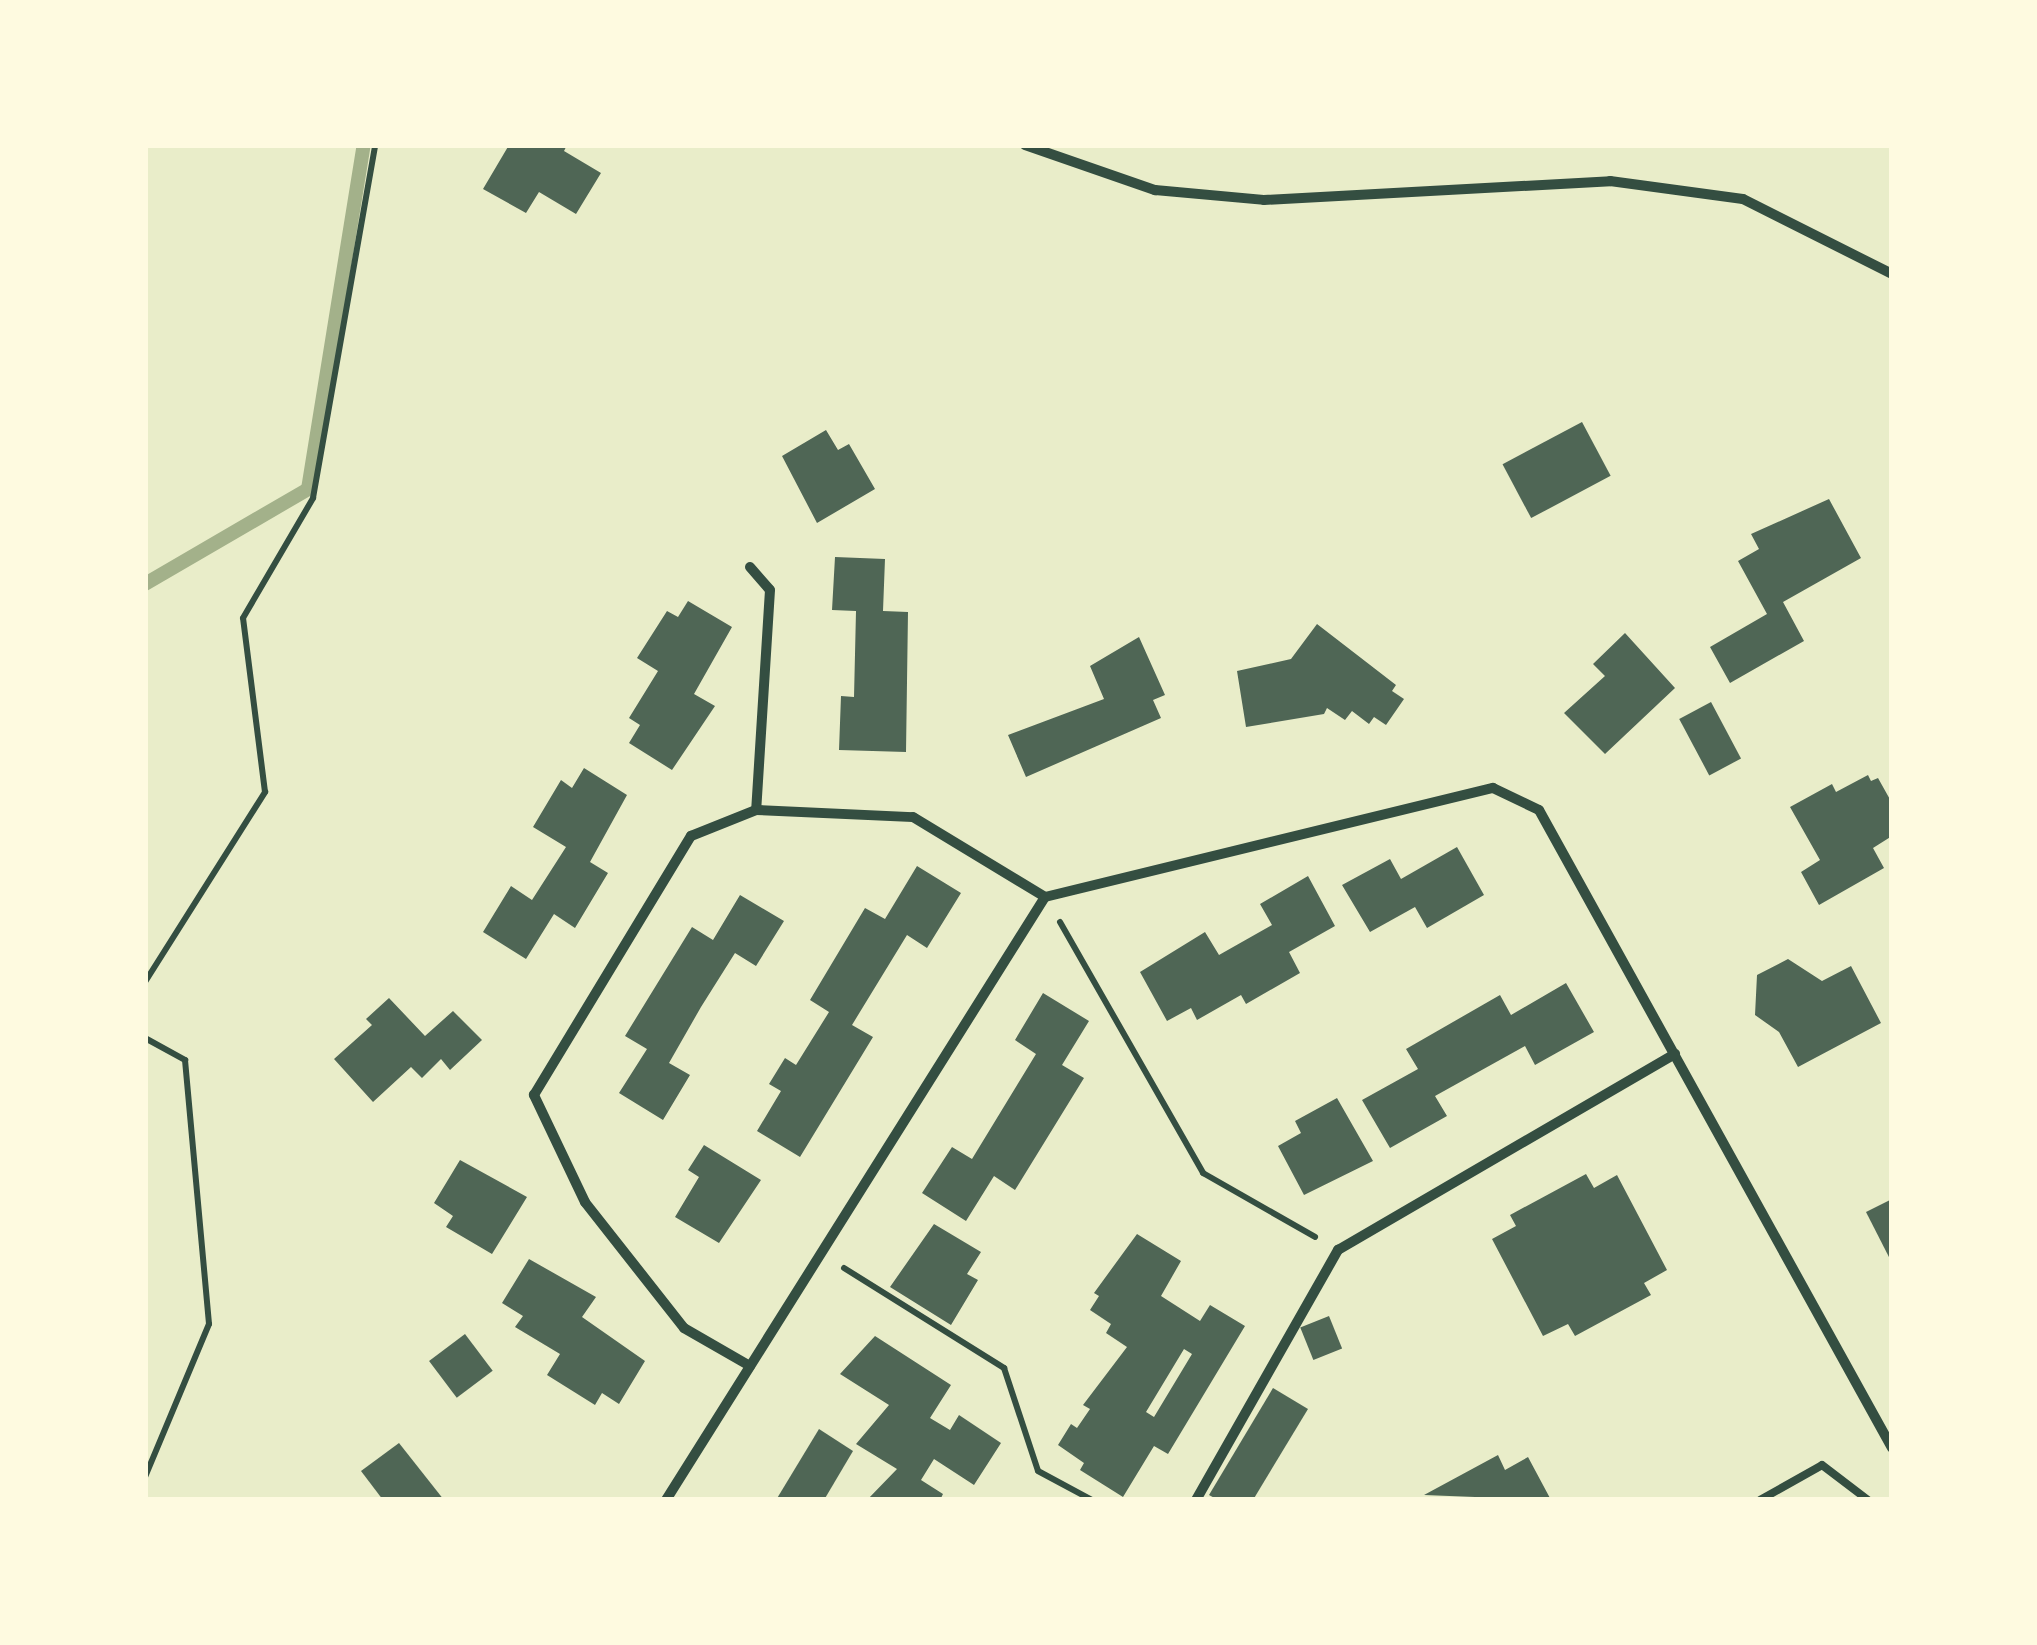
<!DOCTYPE html>
<html>
<head>
<meta charset="utf-8">
<style>
	body { margin:0 }
	#map { position:relative; width:2037px; height:1645px; overflow:hidden; background:#e9edc9; font-family:"Sofia Sans Condensed",sans-serif }
	div>[style] { position:absolute }
	[style*='--x'] { left:calc(var(--x)*1px); top:calc(var(--y)*1px); width:calc(var(--w)*1px); rotate:calc(var(--a)*1deg) }
	.stream>* { height:14px; margin:-7px; padding:0 7px; transform-origin:7px; border-radius:7px; background:#a3b18a }
	.building>* { inset:0; background:#4f6655; transform-origin:0 0 }
	.path>* { height:6px; margin:-3px; padding:0 3px; transform-origin:3px; border-radius:3px; background:#344e41 }
	.service>* { height:8px; margin:-4px; padding:0 4px; transform-origin:4px; border-radius:4px; background:#344e41 }
	.minor>* { height:10px; margin:-5px; padding:0 5px; transform-origin:5px; border-radius:5px; background:#344e41 }
	span { translate:-50% -50%; white-space:nowrap; text-align:center; line-height:1.15; -webkit-text-stroke:10px #fefae0; paint-order:stroke }
	.frame { position:absolute; inset:0; border:148px solid #fefae0; pointer-events:none }
</style>
</head>
<body>
<div id="map">
	<div class="stream">
		<i style="--x:145;--y:584;--w:189;--a:-30.2"></i>
		<i style="--x:308;--y:489;--w:349;--a:-80.8"></i>
	</div>
	<div class="building">
		<i style="clip-path:polygon(509px 145px,567px 145px,564px 151px,601px 173px,576px 214px,539px 192px,526px 213px,483px 189px)"></i>
		<i style="left:1582px;top:422px;width:61px;height:90px;rotate:62deg"></i>
		<i style="clip-path:polygon(826px 430px,838px 450px,849px 444px,875px 489px,817px 523px,782px 456px)"></i>
		<i style="clip-path:polygon(1829px 499px,1861px 558px,1783px 602px,1804px 641px,1730px 683px,1710px 647px,1767px 614px,1738px 561px,1759px 549px,1751px 534px)"></i>
		<i style="clip-path:polygon(835px 557px,885px 559px,883px 611px,908px 612px,906px 752px,839px 750px,841px 696px,854px 697px,856px 611px,832px 610px)"></i>
		<i style="clip-path:polygon(688px 601px,732px 627px,694px 694px,715px 706px,672px 770px,629px 743px,640px 725px,629px 718px,658px 671px,637px 658px,667px 611px,678px 617px)"></i>
		<i style="clip-path:polygon(1317px 624px,1396px 685px,1392px 691px,1404px 699px,1386px 725px,1374px 717px,1369px 724px,1352px 711px,1345px 720px,1327px 708px,1324px 714px,1246px 727px,1237px 671px,1291px 659px)"></i>
		<i style="clip-path:polygon(1625px 633px,1675px 688px,1605px 754px,1564px 713px,1605px 676px,1593px 664px)"></i>
		<i style="clip-path:polygon(1139px 637px,1165px 695px,1153px 700px,1161px 718px,1026px 777px,1008px 735px,1104px 699px,1090px 666px)"></i>
		<i style="left:1711px;top:702px;width:64px;height:36px;rotate:62deg"></i>
		<i style="clip-path:polygon(584px 768px,627px 795px,590px 862px,608px 873px,575px 928px,554px 914px,526px 959px,483px 932px,511px 886px,532px 900px,566px 847px,533px 827px,561px 780px,572px 788px)"></i>
		<i style="clip-path:polygon(1868px 775px,1871px 781px,1878px 778px,1892px 803px,1892px 836px,1873px 848px,1884px 868px,1819px 905px,1801px 872px,1820px 860px,1790px 807px,1832px 784px,1836px 792px)"></i>
		<i style="clip-path:polygon(1457px 847px,1484px 895px,1427px 928px,1415px 907px,1370px 932px,1342px 885px,1390px 859px,1401px 879px)"></i>
		<i style="clip-path:polygon(917px 866px,961px 893px,927px 948px,907px 935px,852px 1025px,873px 1037px,800px 1157px,757px 1131px,781px 1091px,769px 1084px,785px 1058px,796px 1065px,829px 1012px,810px 1000px,865px 908px,885px 919px)"></i>
		<i style="clip-path:polygon(1308px 876px,1335px 926px,1289px 952px,1300px 973px,1246px 1004px,1241px 995px,1197px 1020px,1191px 1008px,1167px 1021px,1140px 972px,1205px 932px,1219px 955px,1272px 925px,1260px 904px)"></i>
		<i style="clip-path:polygon(740px 895px,784px 921px,756px 966px,735px 953px,701px 1007px,669px 1063px,690px 1075px,663px 1120px,619px 1093px,647px 1049px,625px 1036px,692px 927px,713px 940px)"></i>
		<i style="clip-path:polygon(1788px 959px,1822px 981px,1851px 966px,1881px 1023px,1798px 1067px,1779px 1032px,1755px 1015px,1757px 975px)"></i>
		<i style="clip-path:polygon(1566px 983px,1594px 1032px,1535px 1065px,1525px 1046px,1435px 1096px,1447px 1116px,1390px 1148px,1362px 1100px,1418px 1069px,1406px 1049px,1500px 995px,1511px 1015px)"></i>
		<i style="clip-path:polygon(1043px 993px,1089px 1021px,1062px 1065px,1084px 1078px,1015px 1190px,994px 1176px,966px 1221px,922px 1193px,952px 1147px,972px 1159px,1036px 1054px,1015px 1040px)"></i>
		<i style="clip-path:polygon(389px 998px,425px 1036px,453px 1011px,482px 1040px,450px 1070px,441px 1059px,422px 1078px,411px 1067px,373px 1102px,334px 1059px,372px 1025px,366px 1019px)"></i>
		<i style="clip-path:polygon(1337px 1098px,1373px 1161px,1304px 1195px,1278px 1146px,1301px 1133px,1295px 1121px)"></i>
		<i style="clip-path:polygon(704px 1145px,761px 1180px,719px 1243px,675px 1217px,699px 1177px,688px 1170px)"></i>
		<i style="clip-path:polygon(460px 1160px,527px 1197px,492px 1254px,446px 1227px,453px 1216px,434px 1203px)"></i>
		<i style="clip-path:polygon(1586px 1174px,1594px 1188px,1617px 1175px,1667px 1270px,1644px 1283px,1651px 1295px,1575px 1336px,1568px 1324px,1543px 1336px,1492px 1239px,1516px 1226px,1510px 1215px)"></i>
		<i style="clip-path:polygon(1892px 1199px,1892px 1263px,1866px 1212px)"></i>
		<i style="clip-path:polygon(934px 1224px,981px 1252px,967px 1274px,978px 1280px,951px 1325px,890px 1287px)"></i>
		<i style="clip-path:polygon(evenodd,1137px 1234px,1181px 1261px,1161px 1296px,1200px 1321px,1210px 1305px,1245px 1326px,1168px 1454px,1154px 1446px,1123px 1497px,1080px 1470px,1084px 1463px,1058px 1445px,1071px 1424px,1077px 1428px,1090px 1409px,1083px 1405px,1127px 1347px,1106px 1333px,1111px 1324px,1090px 1310px,1099px 1296px,1094px 1293px,1137px 1234px,1184px 1349px,1192px 1354px,1154px 1417px,1146px 1412px,1184px 1349px)"></i>
		<i style="clip-path:polygon(529px 1259px,596px 1297px,582px 1317px,645px 1361px,619px 1404px,602px 1393px,595px 1405px,547px 1375px,560px 1354px,515px 1327px,523px 1316px,502px 1303px)"></i>
		<i style="left:1329px;top:1316px;width:35px;height:31px;rotate:68deg"></i>
		<i style="left:465px;top:1334px;width:46px;height:45px;rotate:53deg"></i>
		<i style="clip-path:polygon(875px 1336px,951px 1385px,930px 1418px,950px 1430px,959px 1415px,1001px 1443px,974px 1485px,934px 1459px,921px 1480px,943px 1494px,940px 1500px,867px 1500px,897px 1469px,856px 1444px,889px 1405px,840px 1374px)"></i>
		<i style="clip-path:polygon(1273px 1388px,1308px 1409px,1253px 1500px,1218px 1500px,1209px 1495px)"></i>
		<i style="clip-path:polygon(819px 1429px,853px 1451px,824px 1500px,776px 1500px)"></i>
		<i style="clip-path:polygon(399px 1443px,444px 1500px,383px 1500px,361px 1471px)"></i>
		<i style="clip-path:polygon(1498px 1455px,1505px 1470px,1528px 1457px,1551px 1500px,1424px 1495px)"></i>
	</div>
	<div class="path">
		<i style="--x:1060;--y:922;--w:289;--a:60.3"></i>
		<i style="--x:1203;--y:1173;--w:129;--a:29.7"></i>
		<i style="--x:145;--y:982;--w:225;--a:-57.7"></i>
		<i style="--x:265;--y:792;--w:175;--a:-97.2"></i>
		<i style="--x:243;--y:618;--w:139;--a:-59.7"></i>
		<i style="--x:313;--y:498;--w:358;--a:-80"></i>
		<i style="--x:145;--y:1038;--w:46;--a:28.8"></i>
		<i style="--x:185;--y:1060;--w:265;--a:84.8"></i>
		<i style="--x:209;--y:1324;--w:166;--a:112.7"></i>
		<i style="--x:844;--y:1268;--w:189;--a:32"></i>
		<i style="--x:1004;--y:1368;--w:108;--a:71.7"></i>
		<i style="--x:1038;--y:1471;--w:61;--a:28.2"></i>
	</div>
	<div class="service">
		<i style="--x:1760;--y:1500;--w:71;--a:-29.4"></i>
		<i style="--x:1822;--y:1465;--w:58;--a:37.3"></i>
	</div>
	<div class="minor">
		<i style="--x:1025;--y:145;--w:138;--a:19.1"></i>
		<i style="--x:1155;--y:190;--w:109;--a:5.2"></i>
		<i style="--x:1264;--y:200;--w:347;--a:-3.1"></i>
		<i style="--x:1610;--y:181;--w:134;--a:7.7"></i>
		<i style="--x:1743;--y:199;--w:167;--a:26.7"></i>
		<i style="--x:750;--y:567;--w:30;--a:49"></i>
		<i style="--x:770;--y:590;--w:220;--a:93.6"></i>
		<i style="--x:750;--y:1366;--w:76;--a:-150.1"></i>
		<i style="--x:684;--y:1328;--w:160;--a:-128.2"></i>
		<i style="--x:585;--y:1202;--w:119;--a:-115.5"></i>
		<i style="--x:534;--y:1095;--w:303;--a:-58.8"></i>
		<i style="--x:691;--y:836;--w:70;--a:-21.8"></i>
		<i style="--x:756;--y:810;--w:157;--a:2.6"></i>
		<i style="--x:913;--y:817;--w:154;--a:31.2"></i>
		<i style="--x:666;--y:1500;--w:712;--a:-57.85"></i>
		<i style="--x:1045;--y:897;--w:461;--a:-13.7"></i>
		<i style="--x:1493;--y:788;--w:51;--a:25.6"></i>
		<i style="--x:1539;--y:810;--w:729;--a:61.04"></i>
		<i style="--x:1196;--y:1500;--w:288;--a:-60.4"></i>
		<i style="--x:1338;--y:1250;--w:390;--a:-30.2"></i>
	</div>
	<div class="frame"></div>
</div>
</body>
</html>
